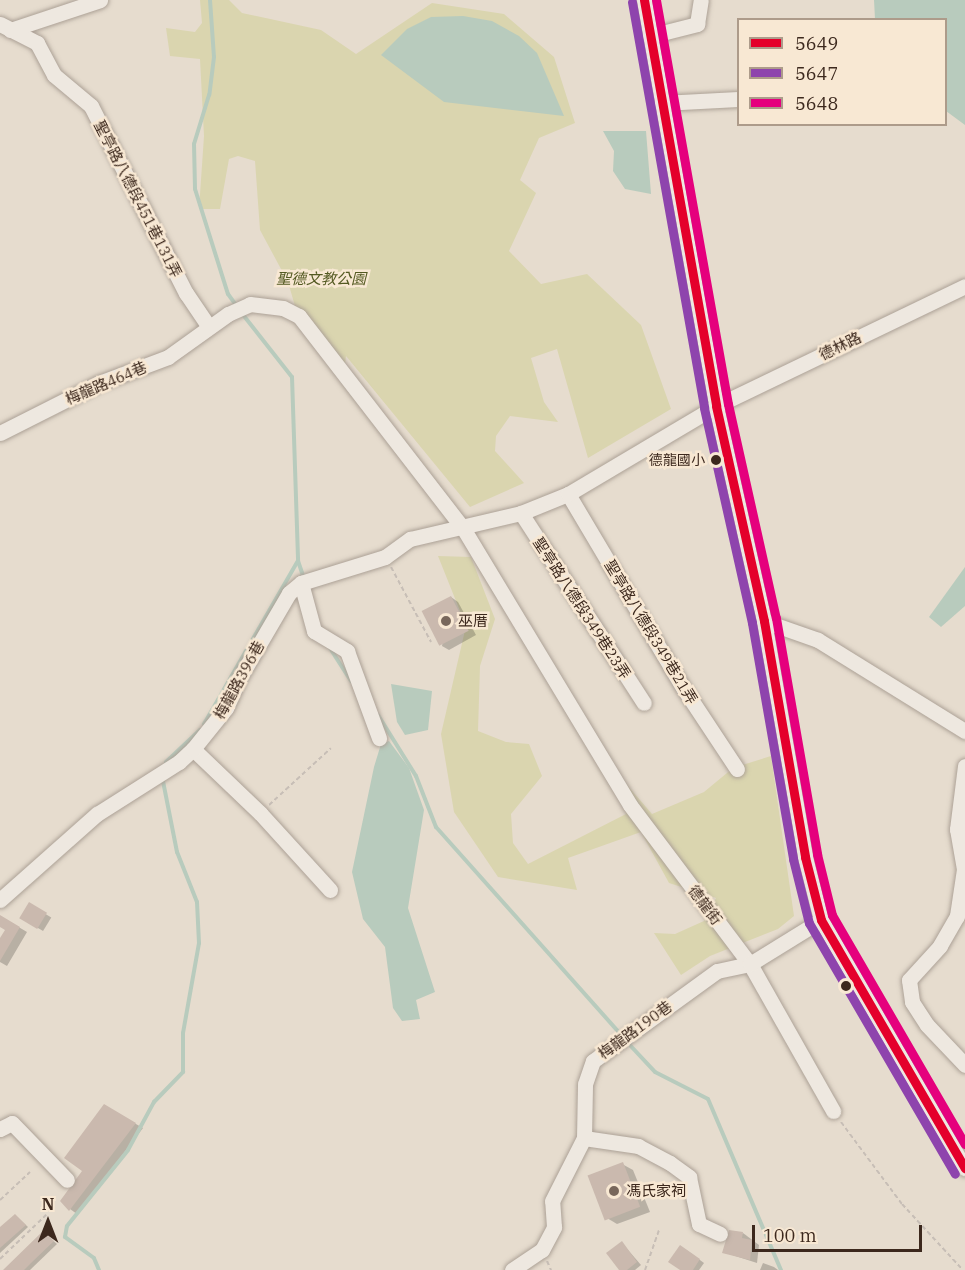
<!DOCTYPE html>
<html>
<head>
<meta charset="utf-8">
<style>
	body { margin:0 }
	#map { position:relative; width:965px; height:1270px; overflow:hidden; background:#e6dcce; font-family:"IBM Plex Serif","Noto Sans TC",serif }
	div>[style] { position:absolute }
	[style*='--x'] { left:calc(var(--x)*1px); top:calc(var(--y)*1px); width:calc(var(--w)*1px); rotate:calc(var(--a)*1deg) }
	.green>* { inset:0; background:#dad5af }
	.water>* { inset:0; background:#b8cbbd }
	.shadow>* { inset:0; background:#0003; transform-origin:0 0 }
	.stream>* { height:4px; margin:-2px; padding:0 2px; transform-origin:2px; border-radius:2px; background:#b8cbbd }
	.building>* { inset:0; background:#cab9ae; transform-origin:0 0 }
	.path>* { height:2px; margin-top:-1px; transform-origin:0; background:repeating-linear-gradient(90deg,#c7beb6 0 4.5px,transparent 0 7.5px) }
	.roads { filter:drop-shadow(0 0 2px #aca196) drop-shadow(0 0 2px #aca196) }
	.minor>* { height:15px; margin:-7.5px; padding:0 7.5px; transform-origin:7.5px; border-radius:7.5px; background:#eee8e0 }
	.bus-1>* { height:9px; margin:-4.5px; padding:0 4.5px; transform-origin:4.5px; border-radius:4.5px; background:#e4002b }
	.bus-2>* { height:9px; margin:-4.5px; padding:0 4.5px; transform-origin:4.5px; border-radius:4.5px; background:#8e44ad }
	.bus-3>* { height:9px; margin:-4.5px; padding:0 4.5px; transform-origin:4.5px; border-radius:4.5px; background:#e5007d }
	.dots>* { width:16px; height:16px; translate:-50% -50%; box-sizing:border-box; border:3px solid #f8e8d3; border-radius:50% }
	span { translate:-50% -50%; white-space:nowrap; text-align:center; line-height:1.15; -webkit-text-stroke:5px #f8e8d3; paint-order:stroke }
	.bus-label { font-size:14px; color:#3c281d }
	.right { translate:-100% -50%; text-align:right }
	.street-label { font-size:15px; color:#3c281d }
	.park-label { font-size:15px; color:#545a22; font-style:italic }
	.poi-label { font-size:15px; color:#3c281d }
	.left { translate:0 -50%; text-align:left }
	.legend { position:absolute; left:737px; top:18px; width:210px; height:108px; box-sizing:border-box; background:#f8e8d3; border:2px solid #ad9b8a; margin:0; padding:8px 10px; list-style:none; font-size:18px; color:#3c281d }
	.legend li { display:flex; align-items:center; gap:12px; height:30px }
	.legend b { width:30px; border:2px solid #ad9b8a }
	.north { position:absolute; left:18px; top:1192px; width:60px; height:60px; -webkit-text-stroke:4px #f8e8d3; paint-order:stroke; rotate:0deg; font-size:16px; font-weight:700; line-height:24px; text-align:center; color:#3c281d }
	.north::after { content:''; display:block; margin:auto; width:21px; height:27px; background:#3c281d; clip-path:polygon(50% 0,100% 100%,50% 72%,0 100%) }
	.scale { position:absolute; left:752px; top:1225px; width:170px; height:27px; box-sizing:border-box; border:3px solid #3c281d; border-top:0; padding-left:8px; font-size:18px; line-height:21px; white-space:nowrap; color:#3c281d; -webkit-text-stroke:4px #f8e8d3; paint-order:stroke }
</style>
</head>
<body>
<div id="map">
	<div class="green">
		<i style="clip-path:polygon(200px 0,229px 0,242px 13px,321px 30px,356px 54px,432px 3px,504px 14px,554px 57px,575px 123px,539px 138px,520px 180px,536px 193px,509px 251px,541px 284px,587px 274px,641px 325px,671px 409px,588px 458px,557px 349px,531px 358px,544px 402px,558px 422px,510px 416px,496px 436px,495px 451px,524px 483px,470px 507px,346px 356px,345px 364px,291px 309px,295px 306px,288px 282px,260px 230px,255px 161px,238px 156px,229px 159px,220px 209px,199px 209px,204px 136px,200px 59px,170px 56px,166px 28px,195px 32px,202px 23px)"></i>
		<i style="clip-path:polygon(438px 556px,471px 557px,495px 619px,480px 666px,478px 731px,506px 742px,529px 744px,542px 776px,511px 814px,513px 843px,528px 864px,626px 814px,621px 778px,652px 814px,704px 792px,733px 768px,771px 756px,794px 916px,778px 929px,710px 956px,681px 975px,654px 933px,675px 934px,704px 921px,716px 898px,669px 883px,641px 832px,568px 858px,577px 890px,498px 877px,454px 812px,441px 734px,466px 626px)"></i>
	</div>
	<div class="water">
		<i style="clip-path:polygon(874px 0,965px 0,965px 125px,946px 111px,946px 20px,875px 19px)"></i>
		<i style="clip-path:polygon(463px 16px,492px 21px,519px 36px,537px 53px,564px 116px,444px 102px,381px 55px,407px 29px,431px 17px)"></i>
		<i style="clip-path:polygon(646px 131px,651px 194px,625px 189px,613px 171px,614px 151px,603px 131px)"></i>
		<i style="clip-path:polygon(965px 567px,965px 606px,941px 627px,929px 617px)"></i>
		<i style="clip-path:polygon(391px 684px,432px 691px,428px 730px,405px 735px,397px 722px)"></i>
		<i style="clip-path:polygon(389px 741px,409px 768px,424px 810px,408px 908px,435px 992px,416px 1000px,420px 1019px,402px 1021px,393px 1008px,385px 947px,363px 919px,352px 872px,374px 767px,381px 744px)"></i>
	</div>
	<div class="shadow">
		<i style="clip-path:polygon(451px 597px,458px 602px,476px 635px,449px 650px,442px 646px)"></i>
		<i style="left:29px;top:904px;width:26px;height:16px;rotate:31deg"></i>
		<i style="clip-path:polygon(0 916px,27px 932px,7px 966px,0 962px,0 941px,7px 929px,0 925px)"></i>
		<i style="clip-path:polygon(104px 1106px,143px 1128px,77px 1214px,70px 1209px)"></i>
		<i style="clip-path:polygon(622px 1164px,633px 1170px,650px 1212px,617px 1224px,607px 1218px)"></i>
		<i style="clip-path:polygon(15px 1215px,28px 1227px,0 1253px,0 1230px)"></i>
		<i style="clip-path:polygon(43px 1232px,57px 1244px,30px 1270px,5px 1270px)"></i>
		<i style="clip-path:polygon(743px 1233px,759px 1245px,757px 1263px,723px 1252px)"></i>
		<i style="clip-path:polygon(622px 1243px,641px 1265px,635px 1270px,621px 1270px)"></i>
		<i style="clip-path:polygon(685px 1249px,704px 1263px,699px 1270px,682px 1270px)"></i>
		<i style="clip-path:polygon(763px 1263px,774px 1267px,778px 1270px,760px 1270px)"></i>
	</div>
	<div class="stream">
		<i style="--x:210;--y:0;--w:57;--a:86"></i>
		<i style="--x:214;--y:57;--w:38;--a:97"></i>
		<i style="--x:209;--y:95;--w:51;--a:107"></i>
		<i style="--x:194;--y:144;--w:45;--a:88.7"></i>
		<i style="--x:195;--y:189;--w:110;--a:72.6"></i>
		<i style="--x:228;--y:294;--w:14;--a:54"></i>
		<i style="--x:240;--y:311;--w:84;--a:51.8"></i>
		<i style="--x:292;--y:377;--w:184;--a:88.1"></i>
		<i style="--x:298;--y:561;--w:18;--a:71"></i>
		<i style="--x:328;--y:645;--w:43;--a:57.4"></i>
		<i style="--x:378;--y:715;--w:72;--a:58.1"></i>
		<i style="--x:416;--y:776;--w:55;--a:68.6"></i>
		<i style="--x:436;--y:827;--w:280;--a:48.3"></i>
		<i style="--x:204;--y:724;--w:187;--a:-60.1"></i>
		<i style="--x:166;--y:762;--w:47;--a:-43.3"></i>
		<i style="--x:627;--y:1042;--w:41;--a:47"></i>
		<i style="--x:655;--y:1072;--w:59;--a:27"></i>
		<i style="--x:708;--y:1099;--w:186;--a:66.9"></i>
		<i style="--x:99;--y:1270;--w:13;--a:-113"></i>
		<i style="--x:94;--y:1258;--w:36;--a:-144"></i>
		<i style="--x:65;--y:1237;--w:11;--a:-80"></i>
		<i style="--x:67;--y:1226;--w:97;--a:-51.2"></i>
		<i style="--x:128;--y:1150;--w:55;--a:-61.6"></i>
		<i style="--x:154;--y:1102;--w:42;--a:-46"></i>
		<i style="--x:183;--y:1072;--w:39;--a:-90"></i>
		<i style="--x:183;--y:1033;--w:91;--a:-79.9"></i>
		<i style="--x:199;--y:943;--w:41;--a:-92.8"></i>
		<i style="--x:197;--y:902;--w:54;--a:-111.8"></i>
		<i style="--x:177;--y:852;--w:77;--a:-101.2"></i>
	</div>
	<div class="building">
		<i style="left:451px;top:596px;width:39px;height:33px;rotate:63deg"></i>
		<i style="left:29px;top:902px;width:21px;height:19px;rotate:31deg"></i>
		<i style="clip-path:polygon(0 915px,20px 927px,0 961px,0 938px,5px 930px,0 927px)"></i>
		<i style="clip-path:polygon(104px 1104px,136px 1123px,69px 1211px,60px 1201px,82px 1171px,64px 1158px)"></i>
		<i style="left:623px;top:1162px;width:48px;height:38px;rotate:69deg"></i>
		<i style="clip-path:polygon(15px 1214px,26px 1225px,0 1248px,0 1227px)"></i>
		<i style="clip-path:polygon(729px 1230px,743px 1232px,742px 1238px,752px 1240px,750px 1260px,722px 1253px)"></i>
		<i style="clip-path:polygon(43px 1231px,54px 1241px,31px 1263px,24px 1270px,3px 1270px)"></i>
		<i style="clip-path:polygon(622px 1241px,637px 1262px,627px 1270px,619px 1270px,606px 1253px)"></i>
		<i style="clip-path:polygon(680px 1245px,700px 1259px,693px 1270px,680px 1270px,668px 1262px)"></i>
	</div>
	<div class="path">
		<i style="--x:391;--y:567;--w:85;--a:61.9"></i>
		<i style="--x:269;--y:805;--w:84;--a:-42.6"></i>
		<i style="--x:841;--y:1122;--w:102;--a:53.4"></i>
		<i style="--x:902;--y:1204;--w:90;--a:47.3"></i>
		<i style="--x:0;--y:1200;--w:41;--a:-43"></i>
		<i style="--x:0;--y:1259;--w:64;--a:-43.7"></i>
		<i style="--x:547;--y:1261;--w:10;--a:66"></i>
		<i style="--x:645;--y:1270;--w:42;--a:-70.7"></i>
	</div>
	<div class="roads">
		<div class="minor">
			<i style="--x:644;--y:0;--w:412;--a:79.9"></i>
			<i style="--x:716;--y:406;--w:220;--a:77.4"></i>
			<i style="--x:764;--y:621;--w:240;--a:80.1"></i>
			<i style="--x:805;--y:857;--w:65;--a:75.7"></i>
			<i style="--x:821;--y:920;--w:287;--a:59.9"></i>
			<i style="--x:0;--y:24;--w:42;--a:27.2"></i>
			<i style="--x:37;--y:43;--w:36;--a:62"></i>
			<i style="--x:54;--y:75;--w:48;--a:40"></i>
			<i style="--x:91;--y:106;--w:210;--a:63.1"></i>
			<i style="--x:186;--y:293;--w:41;--a:55.9"></i>
			<i style="--x:10;--y:30;--w:95;--a:-18.4"></i>
			<i style="--x:650;--y:36;--w:49;--a:-14.3"></i>
			<i style="--x:697;--y:24;--w:24;--a:-81"></i>
			<i style="--x:662;--y:103;--w:76;--a:-3"></i>
			<i style="--x:0;--y:433;--w:111;--a:-26.8"></i>
			<i style="--x:99;--y:383;--w:74;--a:-20.6"></i>
			<i style="--x:168;--y:357;--w:74;--a:-35.6"></i>
			<i style="--x:228;--y:314;--w:24;--a:-24"></i>
			<i style="--x:250;--y:304;--w:33;--a:7"></i>
			<i style="--x:283;--y:308;--w:18;--a:27"></i>
			<i style="--x:299;--y:316;--w:268;--a:52.3"></i>
			<i style="--x:463;--y:528;--w:323;--a:58.9"></i>
			<i style="--x:630;--y:805;--w:199;--a:53"></i>
			<i style="--x:750;--y:964;--w:169;--a:60.5"></i>
			<i style="--x:568;--y:494;--w:227;--a:59.3"></i>
			<i style="--x:684;--y:689;--w:96;--a:56.5"></i>
			<i style="--x:521;--y:513;--w:226;--a:57.1"></i>
			<i style="--x:301;--y:583;--w:88;--a:-17.2"></i>
			<i style="--x:385;--y:557;--w:31;--a:-36"></i>
			<i style="--x:410;--y:539;--w:114;--a:-13.2"></i>
			<i style="--x:521;--y:513;--w:51;--a:-22"></i>
			<i style="--x:568;--y:494;--w:172;--a:-30.7"></i>
			<i style="--x:716;--y:406;--w:276;--a:-25.7"></i>
			<i style="--x:764;--y:621;--w:57;--a:19.4"></i>
			<i style="--x:818;--y:640;--w:173;--a:31.8"></i>
			<i style="--x:193;--y:749;--w:93;--a:43.7"></i>
			<i style="--x:260;--y:813;--w:104;--a:47.7"></i>
			<i style="--x:965;--y:766;--w:64;--a:97.2"></i>
			<i style="--x:957;--y:829;--w:41;--a:80.1"></i>
			<i style="--x:964;--y:869;--w:48;--a:98.5"></i>
			<i style="--x:957;--y:916;--w:34;--a:120"></i>
			<i style="--x:940;--y:946;--w:46;--a:132.4"></i>
			<i style="--x:909;--y:980;--w:22;--a:82"></i>
			<i style="--x:912;--y:1002;--w:27;--a:57"></i>
			<i style="--x:927;--y:1025;--w:55;--a:46.5"></i>
			<i style="--x:0;--y:900;--w:130;--a:-41.6"></i>
			<i style="--x:97;--y:814;--w:97;--a:-32.4"></i>
			<i style="--x:179;--y:762;--w:19;--a:-43"></i>
			<i style="--x:193;--y:749;--w:53;--a:-51.2"></i>
			<i style="--x:226;--y:708;--w:34;--a:-66"></i>
			<i style="--x:240;--y:677;--w:97;--a:-59.7"></i>
			<i style="--x:289;--y:593;--w:16;--a:-40"></i>
			<i style="--x:301;--y:583;--w:50;--a:74.8"></i>
			<i style="--x:314;--y:631;--w:39;--a:31"></i>
			<i style="--x:347;--y:651;--w:93;--a:69.8"></i>
			<i style="--x:0;--y:1129;--w:13;--a:-27"></i>
			<i style="--x:12;--y:1123;--w:79;--a:46"></i>
			<i style="--x:584;--y:1138;--w:55;--a:8.4"></i>
			<i style="--x:638;--y:1146;--w:36;--a:28"></i>
			<i style="--x:670;--y:1163;--w:24;--a:36"></i>
			<i style="--x:689;--y:1177;--w:48;--a:78"></i>
			<i style="--x:699;--y:1224;--w:23;--a:25"></i>
			<i style="--x:512;--y:1270;--w:36;--a:-34"></i>
			<i style="--x:542;--y:1250;--w:26;--a:-62"></i>
			<i style="--x:554;--y:1227;--w:26;--a:-94"></i>
			<i style="--x:552;--y:1201;--w:71;--a:-63.1"></i>
			<i style="--x:584;--y:1138;--w:54;--a:-88.9"></i>
			<i style="--x:585;--y:1084;--w:24;--a:-71"></i>
			<i style="--x:593;--y:1061;--w:153;--a:-36"></i>
			<i style="--x:717;--y:971;--w:34;--a:-12"></i>
			<i style="--x:750;--y:964;--w:84;--a:-31.8"></i>
		</div>
	</div>
	<div class="bus-1">
		<i style="--x:644;--y:0;--w:412;--a:79.9"></i>
		<i style="--x:716;--y:406;--w:220;--a:77.4"></i>
		<i style="--x:764;--y:621;--w:240;--a:80.1"></i>
		<i style="--x:805;--y:857;--w:65;--a:75.7"></i>
		<i style="--x:821;--y:920;--w:287;--a:59.9"></i>
	</div>
	<div class="bus-2">
		<i style="--x:632;--y:2;--w:412;--a:79.9"></i>
		<i style="--x:704;--y:408;--w:220;--a:77.4"></i>
		<i style="--x:752;--y:623;--w:240;--a:80.1"></i>
		<i style="--x:793;--y:859;--w:66;--a:76"></i>
		<i style="--x:809;--y:923;--w:290;--a:59.8"></i>
	</div>
	<div class="bus-3">
		<i style="--x:656;--y:0;--w:410;--a:79.9"></i>
		<i style="--x:728;--y:404;--w:219;--a:77.4"></i>
		<i style="--x:776;--y:618;--w:240;--a:80.1"></i>
		<i style="--x:817;--y:854;--w:63;--a:76.2"></i>
		<i style="--x:832;--y:915;--w:265;--a:59.9"></i>
	</div>
	<div class="dots">
		<i style="left:716px;top:460px;background:#3c281d"></i>
		<i style="left:446px;top:621px;background:#78675b"></i>
		<i style="left:846px;top:986px;background:#3c281d"></i>
		<i style="left:614px;top:1191px;background:#78675b"></i>
	</div>
	<div class="bus-label">
		<span class="right" style="left:705px;top:460px">德龍國小</span>
	</div>
	<div class="street-label">
		<span style="left:138px;top:199px;rotate:63deg">聖亭路八德段451巷131弄</span>
		<span style="left:840px;top:346px;rotate:-26deg">德林路</span>
		<span style="left:106px;top:383px;rotate:-23deg">梅龍路464巷</span>
		<span style="left:582px;top:608px;rotate:57deg">聖亭路八德段349巷23弄</span>
		<span style="left:651px;top:632px;rotate:59deg">聖亭路八德段349巷21弄</span>
		<span style="left:239px;top:680px;rotate:-61deg">梅龍路396巷</span>
		<span style="left:705px;top:905px;rotate:53deg">德龍街</span>
		<span style="left:635px;top:1030px;rotate:-36deg">梅龍路190巷</span>
	</div>
	<div class="park-label">
		<span style="left:321px;top:279px">聖德文教公園</span>
	</div>
	<div class="poi-label">
		<span class="left" style="left:458px;top:621px">巫厝</span>
		<span class="left" style="left:626px;top:1191px">馮氏家祠</span>
	</div>
	<ul class="legend">
	<li><b style="height:8px;background:#e4002b"></b>5649</li>
	<li><b style="height:8px;background:#8e44ad"></b>5647</li>
	<li><b style="height:8px;background:#e5007d"></b>5648</li>
	</ul>
	<div class="north">N</div>
	<div class="scale">100 m</div>
</div>
</body>
</html>
